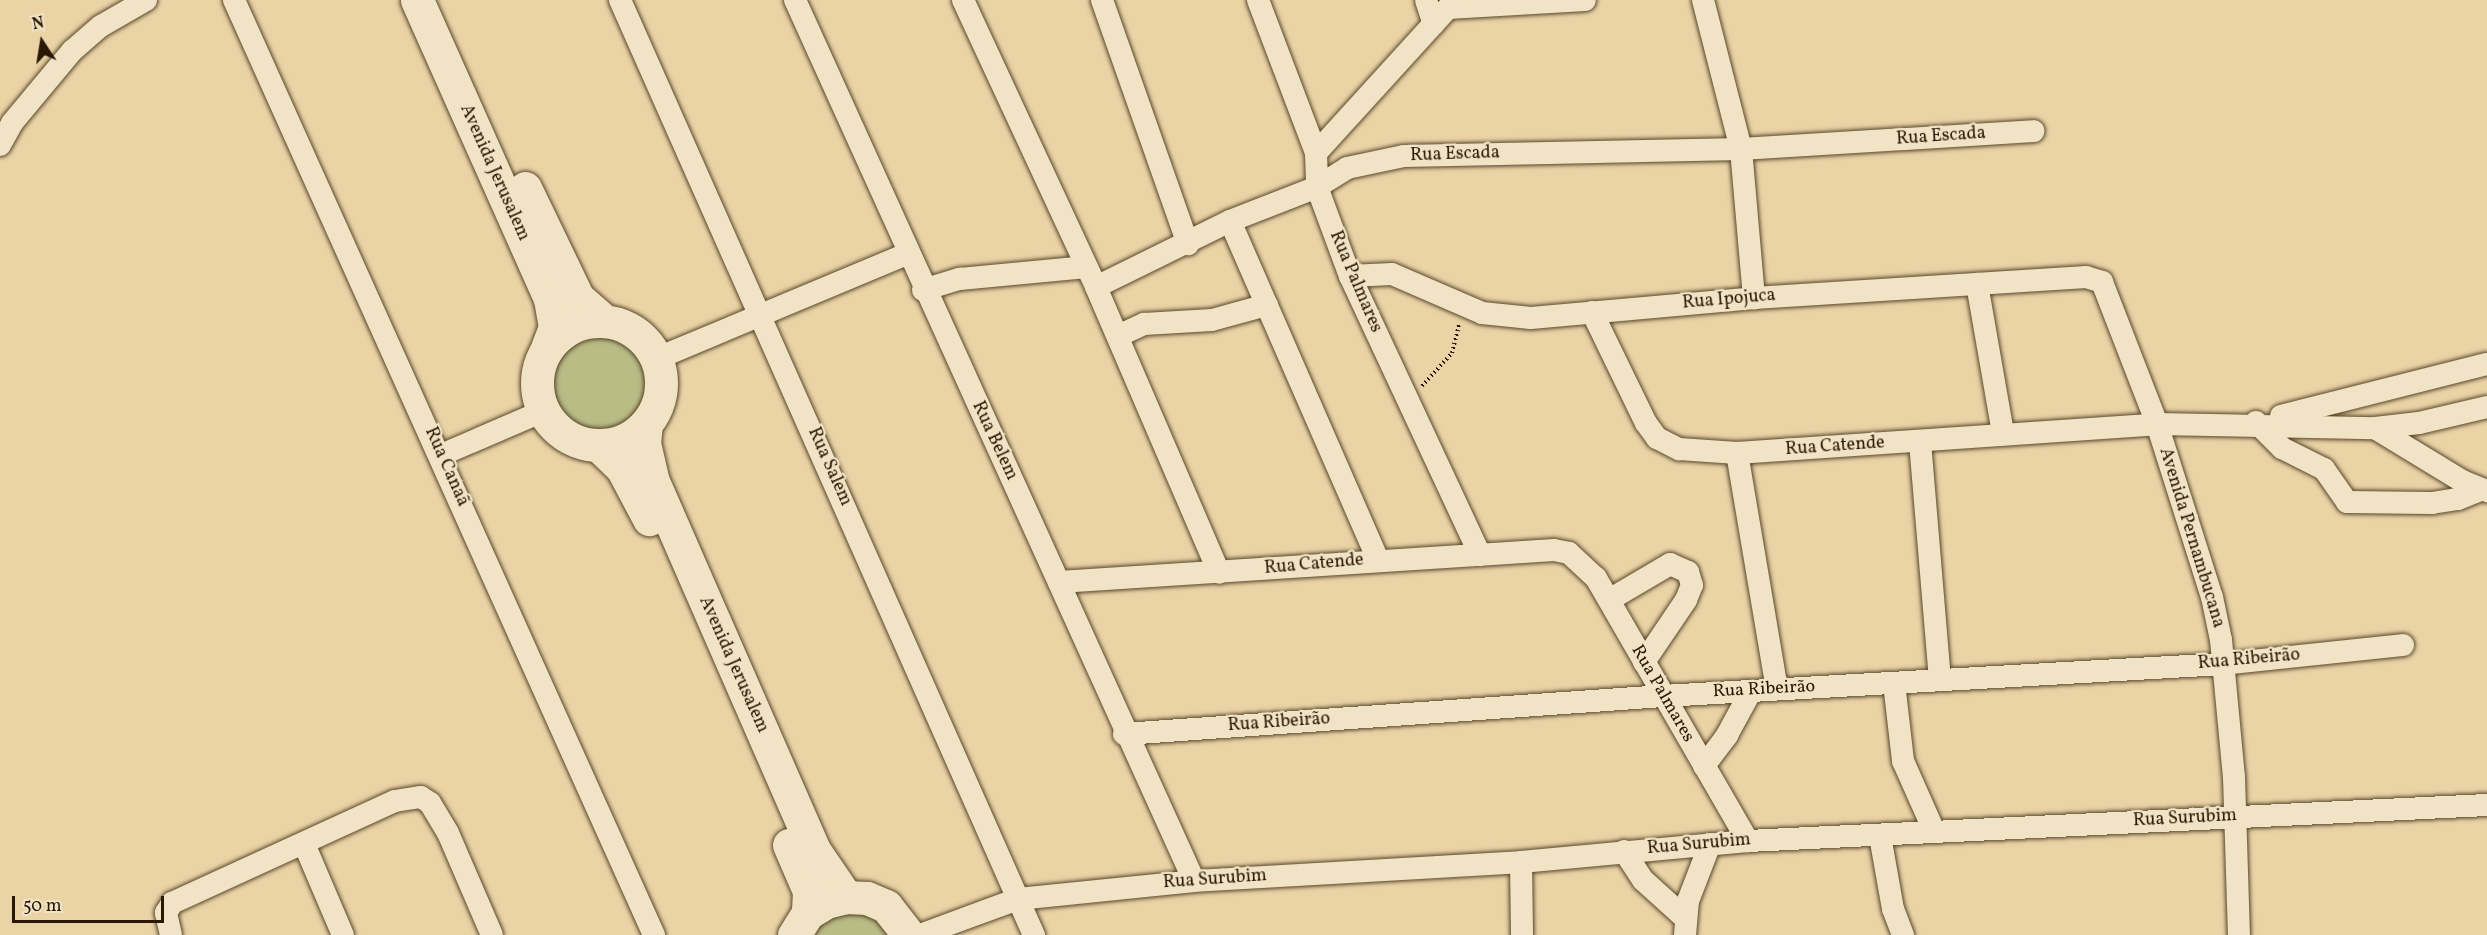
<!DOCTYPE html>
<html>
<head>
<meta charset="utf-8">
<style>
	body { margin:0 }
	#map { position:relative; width:2487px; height:935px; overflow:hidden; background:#ead4a6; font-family:Vollkorn,serif }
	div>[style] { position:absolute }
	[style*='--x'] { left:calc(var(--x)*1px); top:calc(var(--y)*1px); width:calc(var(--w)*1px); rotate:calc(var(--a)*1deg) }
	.green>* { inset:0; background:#b9bc85 }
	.round { border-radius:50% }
	.path>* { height:4px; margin-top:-2px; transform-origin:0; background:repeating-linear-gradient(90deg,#2a1804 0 1.5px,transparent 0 4.5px) }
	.roads { filter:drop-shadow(0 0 2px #5a472c) drop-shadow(0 0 2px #5a472c) }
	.street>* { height:22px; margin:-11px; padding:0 11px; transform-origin:11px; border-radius:11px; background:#f1e3c5 }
	.secondary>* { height:33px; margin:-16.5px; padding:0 16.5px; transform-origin:16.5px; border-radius:16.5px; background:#f1e3c5 }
	.secondary>.ring { margin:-16.5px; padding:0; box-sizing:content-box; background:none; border:33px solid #f1e3c5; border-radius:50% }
	span { translate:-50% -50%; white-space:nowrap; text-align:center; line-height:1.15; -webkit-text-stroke:4.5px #f1e3c5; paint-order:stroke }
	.street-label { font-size:18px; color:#2a1804 }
	.north { position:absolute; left:12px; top:12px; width:60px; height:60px; -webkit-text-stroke:4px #f1e3c5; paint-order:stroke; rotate:348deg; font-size:16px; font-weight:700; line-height:24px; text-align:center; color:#2a1804 }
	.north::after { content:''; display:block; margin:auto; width:21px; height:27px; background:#2a1804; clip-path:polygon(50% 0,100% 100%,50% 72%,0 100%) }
	.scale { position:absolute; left:12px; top:896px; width:152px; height:27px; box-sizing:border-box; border:3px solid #2a1804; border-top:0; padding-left:8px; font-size:18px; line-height:21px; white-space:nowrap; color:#2a1804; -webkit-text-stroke:4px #f1e3c5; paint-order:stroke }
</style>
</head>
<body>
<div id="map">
	<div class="green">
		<i class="round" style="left:541px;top:326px;width:106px;height:106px"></i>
		<i style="clip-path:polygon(860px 906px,896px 935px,800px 935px,811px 919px)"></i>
	</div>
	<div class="path">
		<i style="--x:1422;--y:386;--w:45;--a:-47.7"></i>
		<i style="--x:1452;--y:353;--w:29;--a:-76"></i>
	</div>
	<div class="roads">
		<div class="street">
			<i style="--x:234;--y:0;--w:1025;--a:65.81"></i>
			<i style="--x:620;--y:0;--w:1023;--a:66.12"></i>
			<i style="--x:795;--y:0;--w:967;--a:65.63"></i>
			<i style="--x:963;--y:0;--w:316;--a:65.1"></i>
			<i style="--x:1096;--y:287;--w:311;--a:66.7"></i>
			<i style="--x:1102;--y:0;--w:259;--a:70.6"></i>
			<i style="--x:1258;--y:0;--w:164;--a:69.2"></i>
			<i style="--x:1316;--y:153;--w:34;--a:88"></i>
			<i style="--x:1317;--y:187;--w:95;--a:69.7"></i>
			<i style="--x:1350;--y:276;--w:308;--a:65"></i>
			<i style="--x:1426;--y:0;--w:25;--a:72"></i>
			<i style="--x:1703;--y:0;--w:154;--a:75.7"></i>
			<i style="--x:1741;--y:149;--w:150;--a:85"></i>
			<i style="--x:1448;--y:8;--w:137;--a:-3.3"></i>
			<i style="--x:0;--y:145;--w:25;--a:-61"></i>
			<i style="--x:12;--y:123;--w:94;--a:-50.2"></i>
			<i style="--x:72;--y:51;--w:38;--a:-41"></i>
			<i style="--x:101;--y:26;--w:52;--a:-30"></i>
			<i style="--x:1316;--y:153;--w:207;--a:-47.7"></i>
			<i style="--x:1230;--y:221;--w:370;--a:66.4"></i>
			<i style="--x:1350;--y:276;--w:42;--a:-2.7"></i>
			<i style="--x:1392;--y:274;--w:98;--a:23.4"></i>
			<i style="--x:1482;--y:313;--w:49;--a:5.8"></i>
			<i style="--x:1531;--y:318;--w:224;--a:-5.1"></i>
			<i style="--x:1754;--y:298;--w:333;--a:-3.6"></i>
			<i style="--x:2086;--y:277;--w:17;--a:17"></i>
			<i style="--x:2102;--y:282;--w:152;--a:68.8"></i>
			<i style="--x:2157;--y:424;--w:182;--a:72.4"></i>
			<i style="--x:2212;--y:597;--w:44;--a:78.2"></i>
			<i style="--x:2221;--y:640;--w:138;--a:84.6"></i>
			<i style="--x:2234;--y:777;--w:158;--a:88.2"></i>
			<i style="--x:1977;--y:284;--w:151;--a:80.1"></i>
			<i style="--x:1096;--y:287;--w:149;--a:-26.2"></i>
			<i style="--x:1230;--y:221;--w:93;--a:-21.3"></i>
			<i style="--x:1317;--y:187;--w:36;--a:-32"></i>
			<i style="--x:1347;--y:168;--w:58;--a:-11.9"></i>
			<i style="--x:1404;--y:156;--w:337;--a:-1.2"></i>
			<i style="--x:1741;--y:149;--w:293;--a:-3.5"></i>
			<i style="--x:923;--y:290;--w:39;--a:-17"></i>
			<i style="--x:960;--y:279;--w:127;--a:-5.4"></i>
			<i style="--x:1592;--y:312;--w:123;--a:64.1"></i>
			<i style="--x:1646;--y:423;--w:19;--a:54"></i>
			<i style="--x:1657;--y:438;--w:25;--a:27"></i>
			<i style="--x:1679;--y:449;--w:58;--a:3.9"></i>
			<i style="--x:1737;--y:453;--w:421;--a:-3.9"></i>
			<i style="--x:2157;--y:424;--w:218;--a:1.1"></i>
			<i style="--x:2375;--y:428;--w:44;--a:-6.5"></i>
			<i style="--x:2419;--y:423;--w:70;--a:-13.2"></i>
			<i style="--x:1118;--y:336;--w:29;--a:-25"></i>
			<i style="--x:1144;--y:324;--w:68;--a:-3.4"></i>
			<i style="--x:1212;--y:320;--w:57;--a:-15.3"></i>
			<i style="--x:658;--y:358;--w:270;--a:-22.7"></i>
			<i style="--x:2281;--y:416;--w:212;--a:-14.2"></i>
			<i style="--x:2256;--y:422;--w:37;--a:45"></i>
			<i style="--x:2282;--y:448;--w:47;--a:26.6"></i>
			<i style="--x:2324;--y:469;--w:40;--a:55.1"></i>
			<i style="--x:2347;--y:502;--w:85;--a:0.7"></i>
			<i style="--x:2432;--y:503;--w:26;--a:-9"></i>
			<i style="--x:2458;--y:499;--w:24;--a:-22"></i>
			<i style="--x:2375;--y:428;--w:102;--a:31.3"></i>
			<i style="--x:2462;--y:481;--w:27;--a:22"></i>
			<i style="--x:1920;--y:442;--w:239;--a:85.2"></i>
			<i style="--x:1737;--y:453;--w:239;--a:80.4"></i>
			<i style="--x:441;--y:455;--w:109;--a:-23.3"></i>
			<i style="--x:1059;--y:582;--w:496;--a:-3.7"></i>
			<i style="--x:1554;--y:550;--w:15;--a:11"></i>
			<i style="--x:1569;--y:553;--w:37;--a:43"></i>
			<i style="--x:1596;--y:578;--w:304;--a:60"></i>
			<i style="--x:1609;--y:600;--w:71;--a:-30.5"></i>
			<i style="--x:1670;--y:564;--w:20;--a:24"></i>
			<i style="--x:1688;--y:572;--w:14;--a:73"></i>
			<i style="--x:1692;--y:585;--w:16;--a:112"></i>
			<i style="--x:1686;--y:600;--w:75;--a:124.1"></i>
			<i style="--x:1894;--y:683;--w:79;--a:83.4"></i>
			<i style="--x:1903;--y:761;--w:77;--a:66.1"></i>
			<i style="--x:1124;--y:734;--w:540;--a:-4.03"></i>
			<i style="--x:1663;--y:696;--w:561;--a:-3.27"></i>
			<i style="--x:2223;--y:664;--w:181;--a:-6"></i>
			<i style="--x:1704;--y:766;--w:39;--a:-53"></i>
			<i style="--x:1727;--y:735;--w:50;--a:-61.4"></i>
			<i style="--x:1880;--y:836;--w:74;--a:79.9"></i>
			<i style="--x:1893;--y:909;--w:28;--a:69"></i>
			<i style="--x:305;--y:846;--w:97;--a:66.9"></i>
			<i style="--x:1624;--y:851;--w:35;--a:57"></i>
			<i style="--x:1643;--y:880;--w:57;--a:42.1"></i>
			<i style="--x:1521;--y:862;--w:73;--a:89.2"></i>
			<i style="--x:171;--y:935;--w:23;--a:-103"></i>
			<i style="--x:166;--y:913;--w:12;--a:-59"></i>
			<i style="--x:172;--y:903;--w:245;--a:-24.6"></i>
			<i style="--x:395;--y:801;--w:26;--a:-9"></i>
			<i style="--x:421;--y:797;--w:11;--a:34"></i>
			<i style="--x:430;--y:803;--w:35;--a:59"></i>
			<i style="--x:448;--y:833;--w:111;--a:66.7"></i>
			<i style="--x:920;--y:935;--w:104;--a:-20.2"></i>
			<i style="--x:1018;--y:899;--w:177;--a:-5.8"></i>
			<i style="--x:1194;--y:881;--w:328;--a:-3.3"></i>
			<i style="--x:1521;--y:862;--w:228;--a:-5.3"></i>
			<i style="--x:1748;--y:841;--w:740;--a:-2.79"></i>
			<i style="--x:1685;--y:935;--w:34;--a:-85"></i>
			<i style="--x:1688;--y:901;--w:61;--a:-68.9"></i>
		</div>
		<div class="secondary">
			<i style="--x:417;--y:0;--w:327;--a:66"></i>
			<i style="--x:550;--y:299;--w:28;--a:80"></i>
			<i style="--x:555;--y:327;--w:22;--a:111"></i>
			<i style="--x:525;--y:188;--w:122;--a:64.3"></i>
			<i style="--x:578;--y:298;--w:35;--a:41"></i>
			<i class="ring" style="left:537px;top:321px;width:91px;height:91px"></i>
			<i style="--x:646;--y:424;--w:19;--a:96"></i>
			<i style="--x:644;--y:443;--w:37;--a:77"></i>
			<i style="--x:652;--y:479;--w:405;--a:66.4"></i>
			<i style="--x:814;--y:850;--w:57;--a:55.8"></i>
			<i style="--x:598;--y:445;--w:33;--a:44"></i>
			<i style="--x:622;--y:468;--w:58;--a:62.1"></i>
			<i style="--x:789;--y:845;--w:50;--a:66.5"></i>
			<i style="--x:809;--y:891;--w:22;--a:93"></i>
			<i style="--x:794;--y:935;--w:26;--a:-58"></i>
			<i style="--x:808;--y:913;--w:21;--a:-31"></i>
			<i style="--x:826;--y:902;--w:21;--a:-14"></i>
			<i style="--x:846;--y:897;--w:21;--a:3"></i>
			<i style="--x:867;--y:898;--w:21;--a:23"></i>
			<i style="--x:886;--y:906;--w:37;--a:52"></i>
		</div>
	</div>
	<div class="street-label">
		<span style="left:1941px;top:137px;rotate:-4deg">Rua Escada</span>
		<span style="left:1455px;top:155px;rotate:-2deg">Rua Escada</span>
		<span style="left:494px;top:173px;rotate:66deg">Avenida Jerusalem</span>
		<span style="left:1355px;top:282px;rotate:67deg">Rua Palmares</span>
		<span style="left:1729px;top:300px;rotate:-5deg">Rua Ipojuca</span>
		<span style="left:994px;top:441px;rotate:65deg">Rua Belem</span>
		<span style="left:1835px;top:447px;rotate:-4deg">Rua Catende</span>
		<span style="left:446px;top:467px;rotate:66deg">Rua Canaã</span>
		<span style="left:829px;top:467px;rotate:66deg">Rua Salem</span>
		<span style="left:2191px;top:538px;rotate:73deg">Avenida Pernambucana</span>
		<span style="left:1314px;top:565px;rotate:-5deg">Rua Catende</span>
		<span style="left:2249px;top:660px;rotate:-5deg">Rua Ribeirão</span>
		<span style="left:733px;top:665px;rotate:66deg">Avenida Jerusalem</span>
		<span style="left:1764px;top:690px;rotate:-3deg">Rua Ribeirão</span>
		<span style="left:1662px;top:694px;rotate:60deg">Rua Palmares</span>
		<span style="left:1279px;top:723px;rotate:-4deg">Rua Ribeirão</span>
		<span style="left:2185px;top:819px;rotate:-3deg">Rua Surubim</span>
		<span style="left:1699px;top:845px;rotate:-5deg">Rua Surubim</span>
		<span style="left:1215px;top:880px;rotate:-4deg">Rua Surubim</span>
	</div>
	<div class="north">N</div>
	<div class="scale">50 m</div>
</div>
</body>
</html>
